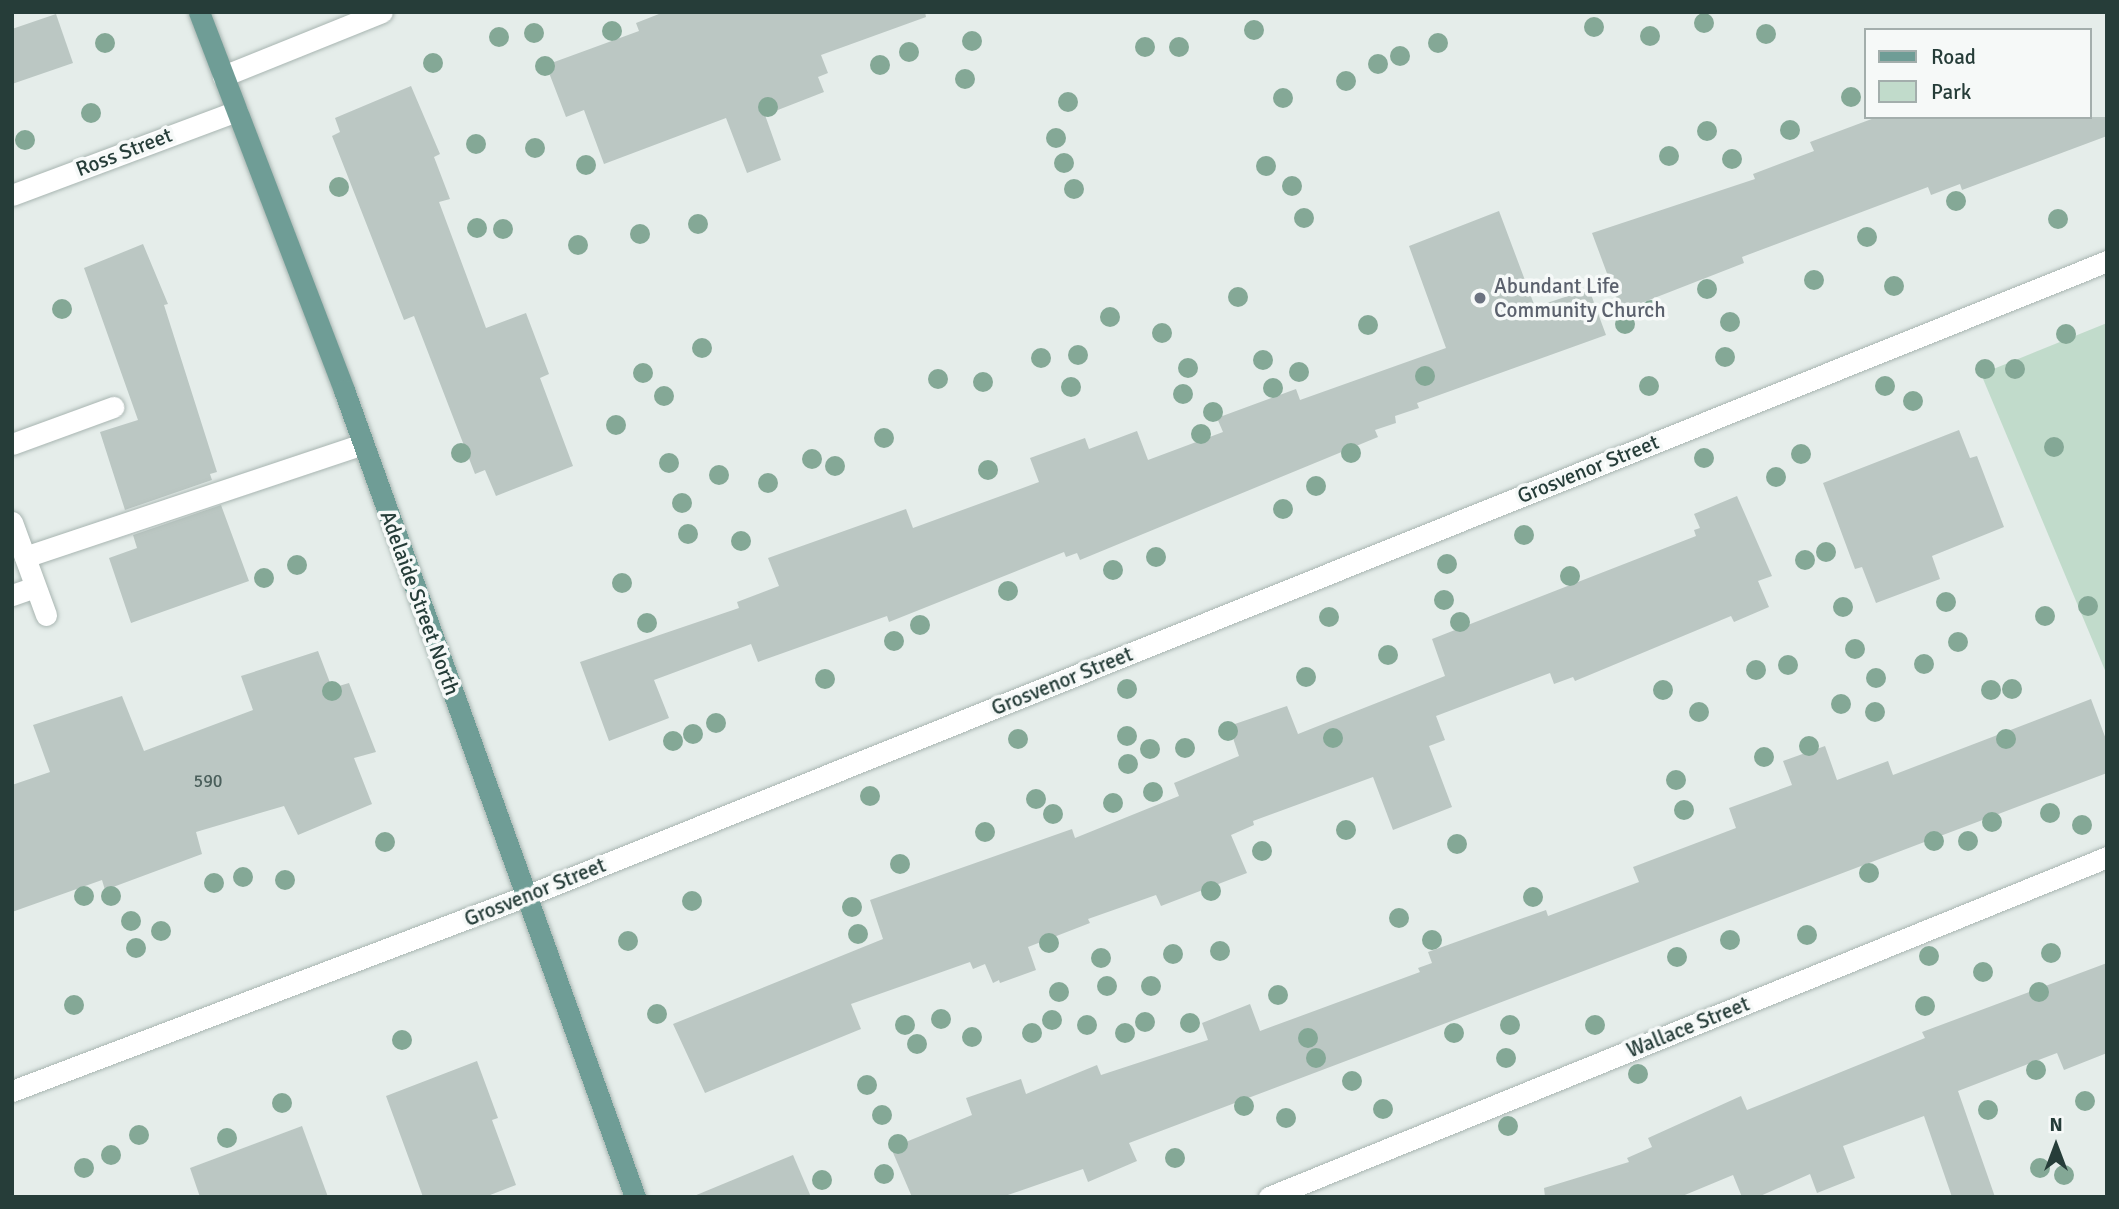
<!DOCTYPE html>
<html>
<head>
<meta charset="utf-8">
<style>
	body { margin:0 }
	#map { position:relative; width:2119px; height:1209px; overflow:hidden; background:#e5edea; font-family:Signika,sans-serif }
	div>[style] { position:absolute }
	[style*='--x'] { left:calc(var(--x)*1px); top:calc(var(--y)*1px); width:calc(var(--w)*1px); rotate:calc(var(--a)*1deg) }
	.green>* { inset:0; background:#c1dbcb }
	.building>* { inset:0; background:#bbc7c3 }
	.roads { filter:drop-shadow(0 0 2px #a8b5b1) drop-shadow(0 0 2px #a8b5b1) }
	.minor>* { height:21px; margin:-10.5px; padding:0 10.5px; transform-origin:10.5px; border-radius:10.5px; background:#fff }
	.major>* { height:21px; margin:-10.5px; padding:0 10.5px; transform-origin:10.5px; border-radius:10.5px; background:#6f9d96 }
	.trees>* { width:20px; height:20px; margin:-10px; border-radius:50%; background:#84a896 }
	.dots>* { width:19px; height:19px; translate:-50% -50%; box-sizing:border-box; border:4px solid #f6f9f8; border-radius:50% }
	span { translate:-50% -50%; white-space:nowrap; text-align:center; line-height:1.15; -webkit-text-stroke:7px #f6f9f8; paint-order:stroke }
	.number-label { font-size:18px; color:#4b605c }
	.number-label span { -webkit-text-stroke-width:0 }
	.street-label { font-size:21px; color:#263d39 }
	.worship-label { font-size:21px; color:#5b616d }
	.left { translate:0 -50%; text-align:left }
	.frame { position:absolute; inset:0; border:14px solid #263d39; pointer-events:none }
	.legend { position:absolute; left:1864px; top:28px; width:228px; height:91px; box-sizing:border-box; background:#f6f9f8; border:2px solid #a3aeac; margin:0; padding:9px 12px; list-style:none; font-size:21px; color:#263d39 }
	.legend li { display:flex; align-items:center; gap:14px; height:35px }
	.legend b { width:35px; border:2px solid #a3aeac }
	.north { position:absolute; left:2021px; top:1111px; width:70px; height:70px; -webkit-text-stroke:5px #f6f9f8; paint-order:stroke; rotate:0deg; font-size:19px; font-weight:700; line-height:28px; text-align:center; color:#263d39 }
	.north::after { content:''; display:block; margin:auto; width:24px; height:32px; background:#263d39; clip-path:polygon(50% 0,100% 100%,50% 72%,0 100%) }
</style>
</head>
<body>
<div id="map">
	<div class="green">
		<i style="clip-path:polygon(2107px 323px,2107px 675px,1981px 374px)"></i>
	</div>
	<div class="building">
		<i style="clip-path:polygon(664px 12px,925px 12px,926px 17px,821px 55px,828px 73px,818px 77px,824px 92px,765px 115px,781px 160px,747px 173px,726px 118px,604px 164px,584px 110px,566px 117px,546px 65px,639px 31px,636px 23px)"></i>
		<i style="clip-path:polygon(56px 14px,73px 63px,12px 84px,12px 29px)"></i>
		<i style="clip-path:polygon(411px 86px,440px 154px,434px 157px,450px 199px,439px 202px,486px 328px,526px 313px,549px 374px,540px 378px,573px 466px,496px 496px,485px 470px,475px 474px,414px 316px,404px 320px,332px 136px,340px 132px,335px 118px)"></i>
		<i style="clip-path:polygon(1877px 117px,2107px 117px,2107px 136px,1962px 190px,1960px 184px,1931px 195px,1928px 187px,1742px 257px,1744px 263px,1621px 311px,1592px 233px,1755px 179px,1753px 174px,1814px 151px,1810px 142px)"></i>
		<i style="clip-path:polygon(1499px 211px,1535px 307px,1589px 289px,1606px 335px,1417px 403px,1419px 408px,1395px 416px,1396px 423px,1375px 430px,1378px 437px,1080px 560px,1077px 553px,1066px 557px,1064px 552px,889px 622px,887px 616px,758px 662px,751px 644px,654px 680px,669px 718px,609px 741px,580px 662px,739px 608px,737px 602px,779px 586px,768px 558px,906px 509px,913px 528px,1039px 482px,1030px 458px,1085px 438px,1089px 449px,1137px 431px,1148px 460px,1223px 432px,1217px 418px,1296px 389px,1300px 400px,1446px 348px,1409px 246px)"></i>
		<i style="clip-path:polygon(143px 244px,168px 304px,164px 305px,217px 472px,210px 474px,212px 480px,125px 510px,100px 432px,138px 420px,84px 268px)"></i>
		<i style="clip-path:polygon(1959px 430px,1970px 458px,1977px 456px,2004px 527px,1932px 556px,1940px 579px,1876px 603px,1862px 567px,1855px 569px,1823px 483px)"></i>
		<i style="clip-path:polygon(1737px 496px,1772px 576px,1758px 581px,1769px 607px,1734px 622px,1731px 616px,1575px 681px,1573px 677px,1554px 684px,1550px 673px,1436px 716px,1445px 740px,1429px 746px,1452px 807px,1393px 830px,1373px 777px,1253px 821px,1254px 825px,1231px 835px,1247px 873px,1161px 906px,1156px 895px,1088px 919px,1090px 923px,1028px 947px,1036px 970px,1000px 983px,999px 980px,993px 983px,985px 964px,973px 969px,970px 962px,851px 1004px,861px 1029px,705px 1093px,673px 1024px,883px 939px,870px 900px,1072px 829px,1075px 838px,1179px 796px,1174px 783px,1239px 756px,1229px 726px,1287px 706px,1298px 734px,1445px 676px,1432px 639px,1696px 536px,1694px 530px,1700px 528px,1694px 514px)"></i>
		<i style="clip-path:polygon(221px 505px,249px 581px,131px 623px,109px 558px,137px 548px,133px 535px)"></i>
		<i style="clip-path:polygon(318px 651px,332px 688px,349px 683px,376px 752px,354px 758px,372px 804px,298px 835px,284px 806px,196px 832px,202px 854px,105px 890px,102px 880px,12px 912px,12px 785px,50px 772px,33px 725px,122px 696px,144px 751px,253px 710px,241px 676px)"></i>
		<i style="clip-path:polygon(2091px 699px,2107px 742px,2107px 773px,1129px 1143px,1137px 1161px,1088px 1182px,1083px 1169px,1002px 1197px,912px 1197px,891px 1148px,972px 1115px,966px 1098px,1021px 1079px,1026px 1094px,1097px 1065px,1101px 1075px,1208px 1040px,1202px 1023px,1250px 1004px,1260px 1031px,1420px 972px,1418px 968px,1432px 963px,1428px 952px,1546px 910px,1548px 916px,1639px 882px,1633px 867px,1736px 828px,1729px 808px,1792px 785px,1783px 761px,1825px 746px,1837px 780px,1888px 761px,1893px 775px)"></i>
		<i style="clip-path:polygon(2107px 963px,2107px 1053px,2064px 1070px,2057px 1053px,1958px 1091px,1995px 1197px,1952px 1197px,1924px 1116px,1843px 1146px,1855px 1178px,1817px 1193px,1810px 1174px,1758px 1197px,1742px 1197px,1733px 1175px,1680px 1197px,1545px 1197px,1544px 1188px,1629px 1162px,1627px 1158px,1652px 1147px,1648px 1138px,1741px 1096px,1747px 1110px,1925px 1038px,1922px 1032px)"></i>
		<i style="clip-path:polygon(477px 1061px,498px 1118px,492px 1120px,516px 1185px,485px 1197px,423px 1197px,386px 1096px)"></i>
		<i style="clip-path:polygon(302px 1126px,328px 1197px,200px 1197px,190px 1168px)"></i>
		<i style="clip-path:polygon(793px 1155px,811px 1197px,694px 1197px,694px 1196px)"></i>
	</div>
	<div class="roads">
		<div class="minor">
			<i style="--x:223;--y:76;--w:171;--a:-21.9"></i>
			<i style="--x:12;--y:195;--w:240;--a:-20.5"></i>
			<i style="--x:12;--y:444;--w:108;--a:-20.1"></i>
			<i style="--x:12;--y:522;--w:99;--a:69.9"></i>
			<i style="--x:25;--y:557;--w:356;--a:-18.5"></i>
			<i style="--x:12;--y:595;--w:24;--a:-19"></i>
			<i style="--x:12;--y:1091;--w:550;--a:-20.78"></i>
			<i style="--x:526;--y:896;--w:1704;--a:-21.88"></i>
			<i style="--x:1269;--y:1197;--w:904;--a:-22.08"></i>
		</div>
		<div class="major">
			<i style="--x:199;--y:12;--w:405;--a:69"></i>
			<i style="--x:344;--y:390;--w:858;--a:70.17"></i>
		</div>
	</div>
	<div class="trees">
		<i style="left:1704px;top:23px"></i>
		<i style="left:1594px;top:27px"></i>
		<i style="left:1254px;top:30px"></i>
		<i style="left:612px;top:31px"></i>
		<i style="left:534px;top:33px"></i>
		<i style="left:1766px;top:34px"></i>
		<i style="left:1650px;top:36px"></i>
		<i style="left:499px;top:37px"></i>
		<i style="left:972px;top:41px"></i>
		<i style="left:105px;top:43px"></i>
		<i style="left:1438px;top:43px"></i>
		<i style="left:1145px;top:47px"></i>
		<i style="left:1179px;top:47px"></i>
		<i style="left:909px;top:52px"></i>
		<i style="left:1400px;top:56px"></i>
		<i style="left:433px;top:63px"></i>
		<i style="left:1378px;top:64px"></i>
		<i style="left:880px;top:65px"></i>
		<i style="left:545px;top:66px"></i>
		<i style="left:965px;top:79px"></i>
		<i style="left:1346px;top:81px"></i>
		<i style="left:1851px;top:97px"></i>
		<i style="left:1283px;top:98px"></i>
		<i style="left:1068px;top:102px"></i>
		<i style="left:768px;top:107px"></i>
		<i style="left:91px;top:113px"></i>
		<i style="left:1790px;top:130px"></i>
		<i style="left:1707px;top:131px"></i>
		<i style="left:1056px;top:138px"></i>
		<i style="left:25px;top:140px"></i>
		<i style="left:476px;top:144px"></i>
		<i style="left:535px;top:148px"></i>
		<i style="left:1669px;top:156px"></i>
		<i style="left:1732px;top:159px"></i>
		<i style="left:1064px;top:163px"></i>
		<i style="left:586px;top:165px"></i>
		<i style="left:1266px;top:166px"></i>
		<i style="left:1292px;top:186px"></i>
		<i style="left:339px;top:187px"></i>
		<i style="left:1074px;top:189px"></i>
		<i style="left:1956px;top:201px"></i>
		<i style="left:1304px;top:218px"></i>
		<i style="left:2058px;top:219px"></i>
		<i style="left:698px;top:224px"></i>
		<i style="left:477px;top:228px"></i>
		<i style="left:503px;top:229px"></i>
		<i style="left:640px;top:234px"></i>
		<i style="left:1867px;top:237px"></i>
		<i style="left:578px;top:245px"></i>
		<i style="left:1814px;top:280px"></i>
		<i style="left:1894px;top:286px"></i>
		<i style="left:1707px;top:289px"></i>
		<i style="left:1238px;top:297px"></i>
		<i style="left:62px;top:309px"></i>
		<i style="left:1651px;top:310px"></i>
		<i style="left:1110px;top:317px"></i>
		<i style="left:1730px;top:322px"></i>
		<i style="left:1625px;top:324px"></i>
		<i style="left:1368px;top:325px"></i>
		<i style="left:1162px;top:333px"></i>
		<i style="left:2066px;top:334px"></i>
		<i style="left:702px;top:348px"></i>
		<i style="left:1078px;top:355px"></i>
		<i style="left:1725px;top:357px"></i>
		<i style="left:1041px;top:358px"></i>
		<i style="left:1263px;top:360px"></i>
		<i style="left:1188px;top:368px"></i>
		<i style="left:1985px;top:369px"></i>
		<i style="left:2015px;top:369px"></i>
		<i style="left:1299px;top:372px"></i>
		<i style="left:643px;top:373px"></i>
		<i style="left:1425px;top:376px"></i>
		<i style="left:938px;top:379px"></i>
		<i style="left:983px;top:382px"></i>
		<i style="left:1649px;top:386px"></i>
		<i style="left:1885px;top:386px"></i>
		<i style="left:1071px;top:387px"></i>
		<i style="left:1273px;top:388px"></i>
		<i style="left:1183px;top:394px"></i>
		<i style="left:664px;top:396px"></i>
		<i style="left:1913px;top:401px"></i>
		<i style="left:1213px;top:412px"></i>
		<i style="left:616px;top:425px"></i>
		<i style="left:1201px;top:434px"></i>
		<i style="left:884px;top:438px"></i>
		<i style="left:2054px;top:447px"></i>
		<i style="left:461px;top:453px"></i>
		<i style="left:1351px;top:453px"></i>
		<i style="left:1801px;top:454px"></i>
		<i style="left:1704px;top:458px"></i>
		<i style="left:812px;top:459px"></i>
		<i style="left:669px;top:463px"></i>
		<i style="left:835px;top:466px"></i>
		<i style="left:988px;top:470px"></i>
		<i style="left:719px;top:475px"></i>
		<i style="left:1776px;top:477px"></i>
		<i style="left:768px;top:483px"></i>
		<i style="left:1316px;top:486px"></i>
		<i style="left:682px;top:503px"></i>
		<i style="left:1283px;top:509px"></i>
		<i style="left:688px;top:534px"></i>
		<i style="left:1524px;top:535px"></i>
		<i style="left:741px;top:541px"></i>
		<i style="left:1826px;top:552px"></i>
		<i style="left:1156px;top:557px"></i>
		<i style="left:1805px;top:560px"></i>
		<i style="left:1447px;top:564px"></i>
		<i style="left:297px;top:565px"></i>
		<i style="left:1113px;top:570px"></i>
		<i style="left:1570px;top:576px"></i>
		<i style="left:264px;top:578px"></i>
		<i style="left:622px;top:583px"></i>
		<i style="left:1008px;top:591px"></i>
		<i style="left:1444px;top:600px"></i>
		<i style="left:1946px;top:602px"></i>
		<i style="left:2088px;top:606px"></i>
		<i style="left:1843px;top:607px"></i>
		<i style="left:2045px;top:616px"></i>
		<i style="left:1329px;top:617px"></i>
		<i style="left:1460px;top:622px"></i>
		<i style="left:647px;top:623px"></i>
		<i style="left:920px;top:625px"></i>
		<i style="left:894px;top:641px"></i>
		<i style="left:1958px;top:642px"></i>
		<i style="left:1855px;top:649px"></i>
		<i style="left:1388px;top:655px"></i>
		<i style="left:1924px;top:664px"></i>
		<i style="left:1788px;top:665px"></i>
		<i style="left:1756px;top:670px"></i>
		<i style="left:1306px;top:677px"></i>
		<i style="left:1876px;top:678px"></i>
		<i style="left:825px;top:679px"></i>
		<i style="left:1127px;top:689px"></i>
		<i style="left:2012px;top:689px"></i>
		<i style="left:1663px;top:690px"></i>
		<i style="left:1991px;top:690px"></i>
		<i style="left:332px;top:691px"></i>
		<i style="left:1841px;top:704px"></i>
		<i style="left:1699px;top:712px"></i>
		<i style="left:1875px;top:712px"></i>
		<i style="left:716px;top:723px"></i>
		<i style="left:1228px;top:731px"></i>
		<i style="left:693px;top:734px"></i>
		<i style="left:1127px;top:736px"></i>
		<i style="left:1333px;top:738px"></i>
		<i style="left:1018px;top:739px"></i>
		<i style="left:2006px;top:739px"></i>
		<i style="left:673px;top:741px"></i>
		<i style="left:1809px;top:746px"></i>
		<i style="left:1185px;top:748px"></i>
		<i style="left:1150px;top:749px"></i>
		<i style="left:1764px;top:757px"></i>
		<i style="left:1128px;top:764px"></i>
		<i style="left:1676px;top:780px"></i>
		<i style="left:1153px;top:792px"></i>
		<i style="left:870px;top:796px"></i>
		<i style="left:1036px;top:799px"></i>
		<i style="left:1113px;top:803px"></i>
		<i style="left:1684px;top:810px"></i>
		<i style="left:2050px;top:813px"></i>
		<i style="left:1053px;top:814px"></i>
		<i style="left:1992px;top:822px"></i>
		<i style="left:2082px;top:825px"></i>
		<i style="left:1346px;top:830px"></i>
		<i style="left:985px;top:832px"></i>
		<i style="left:1934px;top:841px"></i>
		<i style="left:1968px;top:841px"></i>
		<i style="left:385px;top:842px"></i>
		<i style="left:1457px;top:844px"></i>
		<i style="left:1262px;top:851px"></i>
		<i style="left:900px;top:864px"></i>
		<i style="left:1869px;top:873px"></i>
		<i style="left:243px;top:877px"></i>
		<i style="left:285px;top:880px"></i>
		<i style="left:214px;top:883px"></i>
		<i style="left:1211px;top:891px"></i>
		<i style="left:84px;top:896px"></i>
		<i style="left:111px;top:896px"></i>
		<i style="left:1533px;top:897px"></i>
		<i style="left:692px;top:901px"></i>
		<i style="left:852px;top:907px"></i>
		<i style="left:1399px;top:918px"></i>
		<i style="left:131px;top:921px"></i>
		<i style="left:161px;top:931px"></i>
		<i style="left:858px;top:934px"></i>
		<i style="left:1807px;top:935px"></i>
		<i style="left:1432px;top:940px"></i>
		<i style="left:1730px;top:940px"></i>
		<i style="left:628px;top:941px"></i>
		<i style="left:1049px;top:943px"></i>
		<i style="left:136px;top:948px"></i>
		<i style="left:1220px;top:951px"></i>
		<i style="left:2051px;top:953px"></i>
		<i style="left:1173px;top:954px"></i>
		<i style="left:1929px;top:956px"></i>
		<i style="left:1677px;top:957px"></i>
		<i style="left:1101px;top:958px"></i>
		<i style="left:1983px;top:972px"></i>
		<i style="left:1107px;top:986px"></i>
		<i style="left:1151px;top:986px"></i>
		<i style="left:1059px;top:992px"></i>
		<i style="left:2039px;top:992px"></i>
		<i style="left:1278px;top:995px"></i>
		<i style="left:74px;top:1005px"></i>
		<i style="left:1925px;top:1006px"></i>
		<i style="left:657px;top:1014px"></i>
		<i style="left:941px;top:1019px"></i>
		<i style="left:1052px;top:1020px"></i>
		<i style="left:1145px;top:1022px"></i>
		<i style="left:1190px;top:1023px"></i>
		<i style="left:905px;top:1025px"></i>
		<i style="left:1087px;top:1025px"></i>
		<i style="left:1510px;top:1025px"></i>
		<i style="left:1595px;top:1025px"></i>
		<i style="left:1032px;top:1033px"></i>
		<i style="left:1125px;top:1033px"></i>
		<i style="left:1454px;top:1033px"></i>
		<i style="left:972px;top:1037px"></i>
		<i style="left:1308px;top:1038px"></i>
		<i style="left:402px;top:1040px"></i>
		<i style="left:917px;top:1044px"></i>
		<i style="left:1316px;top:1058px"></i>
		<i style="left:1506px;top:1058px"></i>
		<i style="left:2036px;top:1070px"></i>
		<i style="left:1638px;top:1074px"></i>
		<i style="left:1352px;top:1081px"></i>
		<i style="left:867px;top:1085px"></i>
		<i style="left:2085px;top:1101px"></i>
		<i style="left:282px;top:1103px"></i>
		<i style="left:1244px;top:1106px"></i>
		<i style="left:1383px;top:1109px"></i>
		<i style="left:1988px;top:1110px"></i>
		<i style="left:882px;top:1115px"></i>
		<i style="left:1286px;top:1118px"></i>
		<i style="left:1508px;top:1126px"></i>
		<i style="left:139px;top:1135px"></i>
		<i style="left:227px;top:1138px"></i>
		<i style="left:898px;top:1144px"></i>
		<i style="left:111px;top:1155px"></i>
		<i style="left:1175px;top:1158px"></i>
		<i style="left:84px;top:1168px"></i>
		<i style="left:2040px;top:1168px"></i>
		<i style="left:884px;top:1174px"></i>
		<i style="left:2064px;top:1175px"></i>
		<i style="left:822px;top:1180px"></i>
	</div>
	<div class="dots">
		<i style="left:1480px;top:298px;background:#6b7280"></i>
	</div>
	<div class="number-label">
		<span style="left:208px;top:781px">590</span>
	</div>
	<div class="street-label">
		<span style="left:124px;top:152px;rotate:-21deg">Ross Street</span>
		<span style="left:1588px;top:469px;rotate:-22deg">Grosvenor Street</span>
		<span style="left:420px;top:603px;rotate:70deg">Adelaide Street North</span>
		<span style="left:1062px;top:681px;rotate:-22deg">Grosvenor Street</span>
		<span style="left:535px;top:892px;rotate:-22deg">Grosvenor Street</span>
		<span style="left:1688px;top:1027px;rotate:-22deg">Wallace Street</span>
	</div>
	<div class="worship-label">
		<span class="left" style="left:1494px;top:298px">Abundant Life<br>Community Church</span>
	</div>
	<div class="frame"></div>
	<ul class="legend">
	<li><b style="height:9px;background:#6f9d96"></b>Road</li>
	<li><b style="height:19px;background:#c1dbcb"></b>Park</li>
	</ul>
	<div class="north">N</div>
</div>
</body>
</html>
